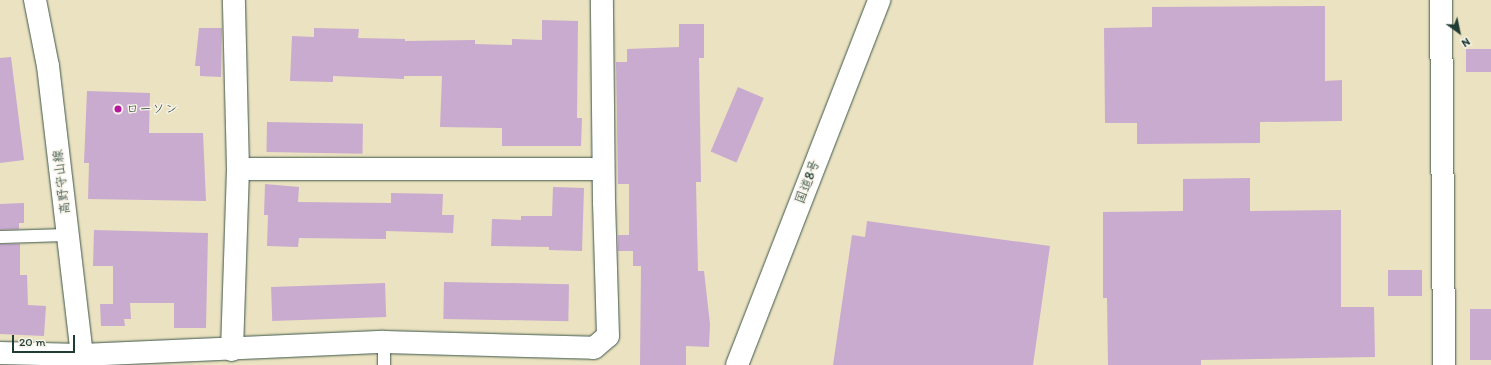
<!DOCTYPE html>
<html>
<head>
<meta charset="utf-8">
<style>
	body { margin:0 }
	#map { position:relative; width:1491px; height:365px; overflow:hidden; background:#eae2c1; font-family:Itim,"Klee One",sans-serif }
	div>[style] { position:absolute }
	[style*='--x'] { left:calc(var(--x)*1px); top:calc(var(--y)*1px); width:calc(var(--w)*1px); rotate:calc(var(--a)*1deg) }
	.building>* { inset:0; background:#c9abcf; transform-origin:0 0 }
	.roads { filter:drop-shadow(0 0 1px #3d5649) drop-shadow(0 0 1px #3d5649) }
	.lane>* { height:12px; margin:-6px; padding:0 6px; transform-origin:6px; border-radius:6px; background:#fff }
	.street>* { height:22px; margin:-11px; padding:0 11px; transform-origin:11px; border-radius:11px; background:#fff }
	.secondary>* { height:22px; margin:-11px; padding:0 11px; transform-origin:11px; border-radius:11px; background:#fff }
	.highway>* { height:22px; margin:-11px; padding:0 11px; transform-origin:11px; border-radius:11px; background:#fff }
	.dots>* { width:11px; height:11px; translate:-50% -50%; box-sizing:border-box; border:2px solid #f7f3e8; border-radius:50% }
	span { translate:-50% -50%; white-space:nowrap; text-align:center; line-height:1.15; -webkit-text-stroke:3px #f7f3e8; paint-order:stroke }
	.poi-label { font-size:13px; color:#1f3d34 }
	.left { translate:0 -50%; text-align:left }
	.street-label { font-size:13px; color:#1f3d34 }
	.north { position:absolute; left:1439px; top:12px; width:40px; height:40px; -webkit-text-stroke:3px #f7f3e8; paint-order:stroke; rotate:147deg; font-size:11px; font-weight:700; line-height:16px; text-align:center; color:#1f3d34 }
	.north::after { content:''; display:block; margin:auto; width:14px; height:18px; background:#1f3d34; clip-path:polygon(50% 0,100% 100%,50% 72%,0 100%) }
	.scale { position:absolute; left:12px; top:335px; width:63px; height:18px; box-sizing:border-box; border:2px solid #1f3d34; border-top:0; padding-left:5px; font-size:12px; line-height:14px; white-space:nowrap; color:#1f3d34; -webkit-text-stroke:3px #f7f3e8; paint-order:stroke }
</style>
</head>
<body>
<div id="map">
	<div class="building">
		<i style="clip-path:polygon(1325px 6px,1325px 81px,1342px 80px,1342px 121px,1260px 122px,1260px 143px,1137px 144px,1137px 123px,1105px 123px,1104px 28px,1152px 27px,1152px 7px)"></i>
		<i style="clip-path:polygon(542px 20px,578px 21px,577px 118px,582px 118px,581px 146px,502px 146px,502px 128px,440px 127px,442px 76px,404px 76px,404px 79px,333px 76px,333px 82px,290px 81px,292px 36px,314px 37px,314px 28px,359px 29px,358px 38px,405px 39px,405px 41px,475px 40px,475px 44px,512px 45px,512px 39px,542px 40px)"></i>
		<i style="clip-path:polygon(679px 24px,704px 24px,704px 58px,699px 58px,701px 182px,696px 182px,697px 229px,698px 271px,704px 271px,710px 324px,709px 347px,686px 346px,686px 365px,640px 365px,641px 266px,633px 266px,633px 251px,618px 251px,618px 235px,629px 235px,629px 184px,618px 184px,616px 62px,627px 62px,627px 49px,679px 47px)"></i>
		<i style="clip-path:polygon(199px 28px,222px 28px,221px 77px,200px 76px,200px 66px,195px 66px)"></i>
		<i style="left:1466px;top:49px;width:25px;height:23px"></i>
		<i style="clip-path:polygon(11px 57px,24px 160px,0 163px,0 58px)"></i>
		<i style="left:738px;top:87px;width:28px;height:70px;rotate:23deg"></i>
		<i style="clip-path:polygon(87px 91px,150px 93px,149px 133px,203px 133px,206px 201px,88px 199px,89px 163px,84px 163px)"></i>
		<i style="left:267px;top:122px;width:96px;height:30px;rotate:1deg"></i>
		<i style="clip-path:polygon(1250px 178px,1250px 211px,1341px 210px,1341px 307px,1374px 307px,1375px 357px,1201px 360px,1201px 365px,1108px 365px,1107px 298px,1103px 298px,1103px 212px,1183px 211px,1183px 179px)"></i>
		<i style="clip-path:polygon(265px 184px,299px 187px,298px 202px,391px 203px,391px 193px,443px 194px,442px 215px,454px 215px,453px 233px,386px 231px,386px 239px,299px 238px,298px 247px,267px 246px,268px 215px,264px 215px)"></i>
		<i style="clip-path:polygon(553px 187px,584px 188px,582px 251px,549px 250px,549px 247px,491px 246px,492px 219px,521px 220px,521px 216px,552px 216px)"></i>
		<i style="clip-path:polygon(24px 203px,24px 223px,19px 223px,19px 229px,0 230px,0 204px)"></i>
		<i style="clip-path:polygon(867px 221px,1050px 246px,1033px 365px,833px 365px,852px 235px,865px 237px)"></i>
		<i style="clip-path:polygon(94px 230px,208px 233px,206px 328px,174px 328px,174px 303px,130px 303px,131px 319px,124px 319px,125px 326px,101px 326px,100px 304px,113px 304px,113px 266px,93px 266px)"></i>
		<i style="clip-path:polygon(0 244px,20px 244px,20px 275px,27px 275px,28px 305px,46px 306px,44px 336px,0 334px)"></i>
		<i style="left:1388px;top:270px;width:34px;height:26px"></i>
		<i style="left:444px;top:282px;width:125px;height:37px;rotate:1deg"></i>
		<i style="left:385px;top:283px;width:34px;height:114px;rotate:88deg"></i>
		<i style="left:1491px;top:309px;width:51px;height:21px;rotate:90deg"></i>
	</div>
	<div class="roads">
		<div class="lane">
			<i style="--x:0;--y:237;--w:68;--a:-1.7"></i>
			<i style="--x:384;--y:365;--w:23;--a:-90"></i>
		</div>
		<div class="street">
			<i style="--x:1441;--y:0;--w:365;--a:89.5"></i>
			<i style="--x:238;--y:169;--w:365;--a:0"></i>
			<i style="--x:232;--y:350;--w:181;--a:-88.1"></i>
			<i style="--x:238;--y:169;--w:169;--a:-91.4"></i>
			<i style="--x:0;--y:353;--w:82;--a:1.4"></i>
			<i style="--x:82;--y:355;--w:302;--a:-2.5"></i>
			<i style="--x:384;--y:342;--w:210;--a:1.6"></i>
			<i style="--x:594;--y:348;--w:18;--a:-41"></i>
			<i style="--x:608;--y:336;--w:133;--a:-91.7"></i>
			<i style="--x:604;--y:203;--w:203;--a:-90.6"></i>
		</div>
		<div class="secondary">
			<i style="--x:35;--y:0;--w:67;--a:78.9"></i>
			<i style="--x:48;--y:66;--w:301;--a:83.3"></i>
		</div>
		<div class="highway">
			<i style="--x:737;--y:365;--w:392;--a:-68.7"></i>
		</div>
	</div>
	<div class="dots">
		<i style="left:118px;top:109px;background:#b5179e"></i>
	</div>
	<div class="poi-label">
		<span class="left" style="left:126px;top:109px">ローソン</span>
	</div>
	<div class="street-label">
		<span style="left:62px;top:182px;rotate:-97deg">高野守山線</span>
		<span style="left:808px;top:182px;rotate:-69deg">国道8号</span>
	</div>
	<div class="north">N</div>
	<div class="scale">20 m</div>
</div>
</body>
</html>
